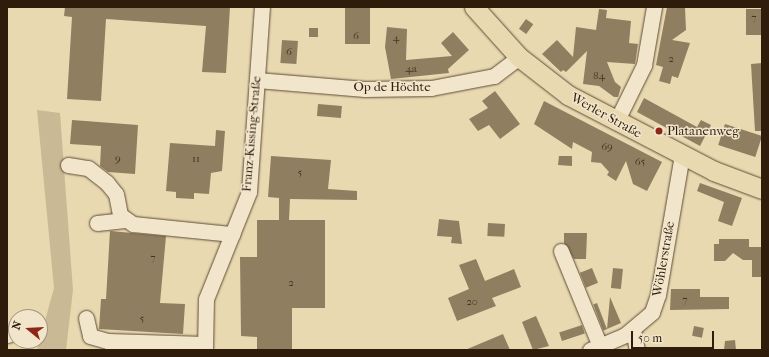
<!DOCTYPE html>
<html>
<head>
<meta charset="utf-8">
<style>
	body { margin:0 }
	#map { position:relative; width:769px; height:357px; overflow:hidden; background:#e9d9b1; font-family:"IM FELL French Canon",serif }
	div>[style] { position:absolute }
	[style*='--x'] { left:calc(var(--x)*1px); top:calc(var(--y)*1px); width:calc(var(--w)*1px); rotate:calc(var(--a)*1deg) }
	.green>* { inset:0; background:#c9b995 }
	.building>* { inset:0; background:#907e61; transform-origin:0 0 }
	.roads { filter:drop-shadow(0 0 1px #5e4b34) drop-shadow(0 0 1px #5e4b34) }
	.minor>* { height:15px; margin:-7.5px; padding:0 7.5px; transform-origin:7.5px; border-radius:7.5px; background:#f1e6cc }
	.major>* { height:19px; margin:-9.5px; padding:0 9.5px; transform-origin:9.5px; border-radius:9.5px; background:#e9d9b1 }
	.dots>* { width:11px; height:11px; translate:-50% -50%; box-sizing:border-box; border:2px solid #f1e6cc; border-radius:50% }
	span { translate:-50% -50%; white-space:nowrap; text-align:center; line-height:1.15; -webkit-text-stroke:3px #f1e6cc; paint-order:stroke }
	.number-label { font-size:11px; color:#473420 }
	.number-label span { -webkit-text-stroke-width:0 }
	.street-label { font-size:13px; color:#2f1c0b }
	.poi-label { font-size:13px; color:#2f1c0b }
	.left { translate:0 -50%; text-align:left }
	.frame { position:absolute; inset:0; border:8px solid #2f1c0b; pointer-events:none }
	.north { position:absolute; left:8px; top:309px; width:40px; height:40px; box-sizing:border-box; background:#f1e6cc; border:1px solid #a3957f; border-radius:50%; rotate:288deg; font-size:11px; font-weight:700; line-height:16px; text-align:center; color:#2f1c0b }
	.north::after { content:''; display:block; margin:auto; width:14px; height:18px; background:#8f2418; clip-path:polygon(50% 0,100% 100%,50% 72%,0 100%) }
	.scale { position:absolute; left:631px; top:331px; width:83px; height:18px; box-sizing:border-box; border:2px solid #2f1c0b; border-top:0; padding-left:5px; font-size:12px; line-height:14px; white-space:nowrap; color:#2f1c0b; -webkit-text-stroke:3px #f1e6cc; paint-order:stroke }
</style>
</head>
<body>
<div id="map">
	<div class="green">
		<i style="clip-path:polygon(37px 110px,60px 113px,73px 290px,66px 350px,37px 350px,54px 288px)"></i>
	</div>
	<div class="building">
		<i style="clip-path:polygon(65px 7px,230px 7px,226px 73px,202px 72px,206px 26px,106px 19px,101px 101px,67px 99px,72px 17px,64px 16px)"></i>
		<i style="left:345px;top:7px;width:25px;height:37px"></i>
		<i style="clip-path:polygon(667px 7px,685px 7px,686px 30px,672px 40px,690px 43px,678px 78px,672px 76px,670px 84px,659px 81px,663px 67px,656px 65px)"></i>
		<i style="clip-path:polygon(599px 9px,607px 10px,606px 18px,631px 21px,629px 43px,638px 44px,635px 64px,607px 62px,615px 82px,621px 87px,618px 97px,614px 97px,599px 86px,583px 84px,587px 51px,566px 72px,563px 70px,561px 72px,542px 54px,557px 40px,573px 57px,576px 27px,596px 30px)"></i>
		<i style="left:762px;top:9px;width:26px;height:16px;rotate:90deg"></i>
		<i style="left:526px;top:19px;width:9px;height:12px;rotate:36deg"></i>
		<i style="clip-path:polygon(387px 27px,407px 29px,406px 60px,452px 56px,441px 43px,453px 32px,469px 50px,448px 69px,449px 73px,391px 79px,385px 47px)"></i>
		<i style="left:309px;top:28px;width:9px;height:9px"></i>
		<i style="left:282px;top:40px;width:16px;height:23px;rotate:4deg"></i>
		<i style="clip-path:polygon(762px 63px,762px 131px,755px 131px,751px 64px)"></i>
		<i style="clip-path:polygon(495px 91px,520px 124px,500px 139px,489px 125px,478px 131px,469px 119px,488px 108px,482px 101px)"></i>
		<i style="clip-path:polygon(644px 98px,697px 127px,701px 120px,711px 125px,700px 146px,637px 112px)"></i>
		<i style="clip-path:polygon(544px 101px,662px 162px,647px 191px,633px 184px,626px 161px,616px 181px,607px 175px,609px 172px,601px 163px,591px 162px,592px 152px,573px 142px,572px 149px,534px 124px)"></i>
		<i style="left:318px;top:104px;width:24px;height:12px;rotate:5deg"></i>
		<i style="clip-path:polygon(72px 120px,138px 125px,135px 174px,108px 172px,100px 166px,101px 146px,70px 144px)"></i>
		<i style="left:725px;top:124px;width:39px;height:22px;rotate:18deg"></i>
		<i style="clip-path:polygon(216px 130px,225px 131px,222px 171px,211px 173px,209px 194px,194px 193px,194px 199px,176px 198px,176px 192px,166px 191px,170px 143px,215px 146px)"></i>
		<i style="clip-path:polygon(271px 156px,331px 160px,328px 189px,357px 191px,357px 200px,290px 199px,289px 220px,325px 220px,325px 308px,292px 308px,292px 350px,257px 350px,257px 337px,241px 336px,240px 257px,257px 257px,257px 220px,279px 220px,279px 198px,268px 197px)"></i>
		<i style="clip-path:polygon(559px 156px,572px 156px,572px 166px,558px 165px)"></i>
		<i style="clip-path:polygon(700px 183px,742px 198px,732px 226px,718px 221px,724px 202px,697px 191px)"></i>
		<i style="clip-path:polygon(439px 219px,459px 221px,462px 244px,451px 243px,452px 237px,437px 236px)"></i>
		<i style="left:488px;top:223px;width:17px;height:13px;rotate:3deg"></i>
		<i style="clip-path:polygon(110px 231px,166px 236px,160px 303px,185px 304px,183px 334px,99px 329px,101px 299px,106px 299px)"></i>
		<i style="clip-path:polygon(564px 233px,587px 233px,586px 259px,574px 259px,564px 243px)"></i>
		<i style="clip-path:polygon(719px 239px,749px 239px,749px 247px,761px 247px,762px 277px,752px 277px,752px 260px,743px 260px,733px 253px,725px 261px,714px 261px,714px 244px,719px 244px)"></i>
		<i style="clip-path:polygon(476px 259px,485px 281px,514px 269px,521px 287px,492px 298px,496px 306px,457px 321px,448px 298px,469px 289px,459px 265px)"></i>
		<i style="left:592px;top:268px;width:16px;height:13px;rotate:68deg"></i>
		<i style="left:613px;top:268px;width:10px;height:20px;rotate:6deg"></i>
		<i style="clip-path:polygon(671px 289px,700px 289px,700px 297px,729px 297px,729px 309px,670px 310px)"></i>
		<i style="clip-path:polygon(610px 297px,621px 323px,607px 329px)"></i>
		<i style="left:597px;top:303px;width:28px;height:4px;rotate:69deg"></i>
		<i style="clip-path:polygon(536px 316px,549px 346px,533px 350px,522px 322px)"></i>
		<i style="left:582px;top:325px;width:9px;height:24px;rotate:72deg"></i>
		<i style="left:694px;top:326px;width:10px;height:10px;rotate:11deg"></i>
		<i style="clip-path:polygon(503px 334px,510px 350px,465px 350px)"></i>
		<i style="clip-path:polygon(735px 340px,736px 350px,724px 350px,725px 341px)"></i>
	</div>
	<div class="roads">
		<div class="minor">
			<i style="--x:257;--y:80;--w:108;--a:4.8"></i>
			<i style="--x:365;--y:89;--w:66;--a:-0.9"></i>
			<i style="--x:431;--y:88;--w:64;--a:-10.8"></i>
			<i style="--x:494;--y:76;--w:31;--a:-37"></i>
			<i style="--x:616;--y:122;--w:64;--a:-63.8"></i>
			<i style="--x:644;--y:65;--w:59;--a:-80.2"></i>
			<i style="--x:68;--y:165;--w:20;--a:9"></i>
			<i style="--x:88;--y:168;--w:24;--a:38"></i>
			<i style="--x:107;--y:183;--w:14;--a:51"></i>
			<i style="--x:116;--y:194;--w:21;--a:79"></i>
			<i style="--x:120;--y:215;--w:16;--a:35"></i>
			<i style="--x:133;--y:224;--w:100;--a:5.8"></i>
			<i style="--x:97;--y:223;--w:28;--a:-6"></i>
			<i style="--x:561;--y:251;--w:103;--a:67.7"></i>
			<i style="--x:86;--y:318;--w:18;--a:77"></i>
			<i style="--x:90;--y:336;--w:19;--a:16"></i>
			<i style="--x:108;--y:341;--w:97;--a:1.8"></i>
			<i style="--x:633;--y:330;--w:20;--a:79"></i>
			<i style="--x:7;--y:335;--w:9;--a:-18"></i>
			<i style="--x:205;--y:350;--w:51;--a:-88.9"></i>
			<i style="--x:206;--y:299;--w:115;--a:-68.1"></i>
			<i style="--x:249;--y:192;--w:185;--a:-86"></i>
			<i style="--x:590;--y:350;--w:38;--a:-23"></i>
			<i style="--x:625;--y:335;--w:35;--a:-40"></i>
			<i style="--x:652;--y:312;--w:18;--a:-71"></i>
			<i style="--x:658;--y:295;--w:142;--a:-80.3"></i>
		</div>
		<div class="major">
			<i style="--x:474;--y:7;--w:67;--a:48"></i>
			<i style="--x:519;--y:57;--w:62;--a:37.8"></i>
			<i style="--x:568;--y:95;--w:165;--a:27.5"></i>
			<i style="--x:714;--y:171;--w:51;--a:20.6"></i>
		</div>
	</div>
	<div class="dots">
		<i style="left:659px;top:131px;background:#8f2418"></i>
	</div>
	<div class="number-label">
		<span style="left:754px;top:18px">7</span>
		<span style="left:356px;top:36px">6</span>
		<span style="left:396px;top:38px">4</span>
		<span style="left:289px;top:52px">6</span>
		<span style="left:671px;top:59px">2</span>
		<span style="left:411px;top:69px">4a</span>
		<span style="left:599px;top:76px">84</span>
		<span style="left:607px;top:147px">69</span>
		<span style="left:118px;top:159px">9</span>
		<span style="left:196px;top:159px">11</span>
		<span style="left:640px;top:162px">65</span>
		<span style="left:300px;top:173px">5</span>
		<span style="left:153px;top:258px">7</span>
		<span style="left:291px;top:283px">2</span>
		<span style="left:685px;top:300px">7</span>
		<span style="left:472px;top:302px">20</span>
		<span style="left:142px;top:319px">5</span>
	</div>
	<div class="street-label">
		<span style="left:392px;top:87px">Op de Höchte</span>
		<span style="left:606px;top:116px;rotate:29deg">Werler Straße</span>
		<span style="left:252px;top:134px;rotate:-85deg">Franz-Kissing-Straße</span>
		<span style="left:664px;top:259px;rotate:-80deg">Wöhlerstraße</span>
	</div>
	<div class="poi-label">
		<span class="left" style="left:667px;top:131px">Platanenweg</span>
	</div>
	<div class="frame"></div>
	<div class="north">N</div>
	<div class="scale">50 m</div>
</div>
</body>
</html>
